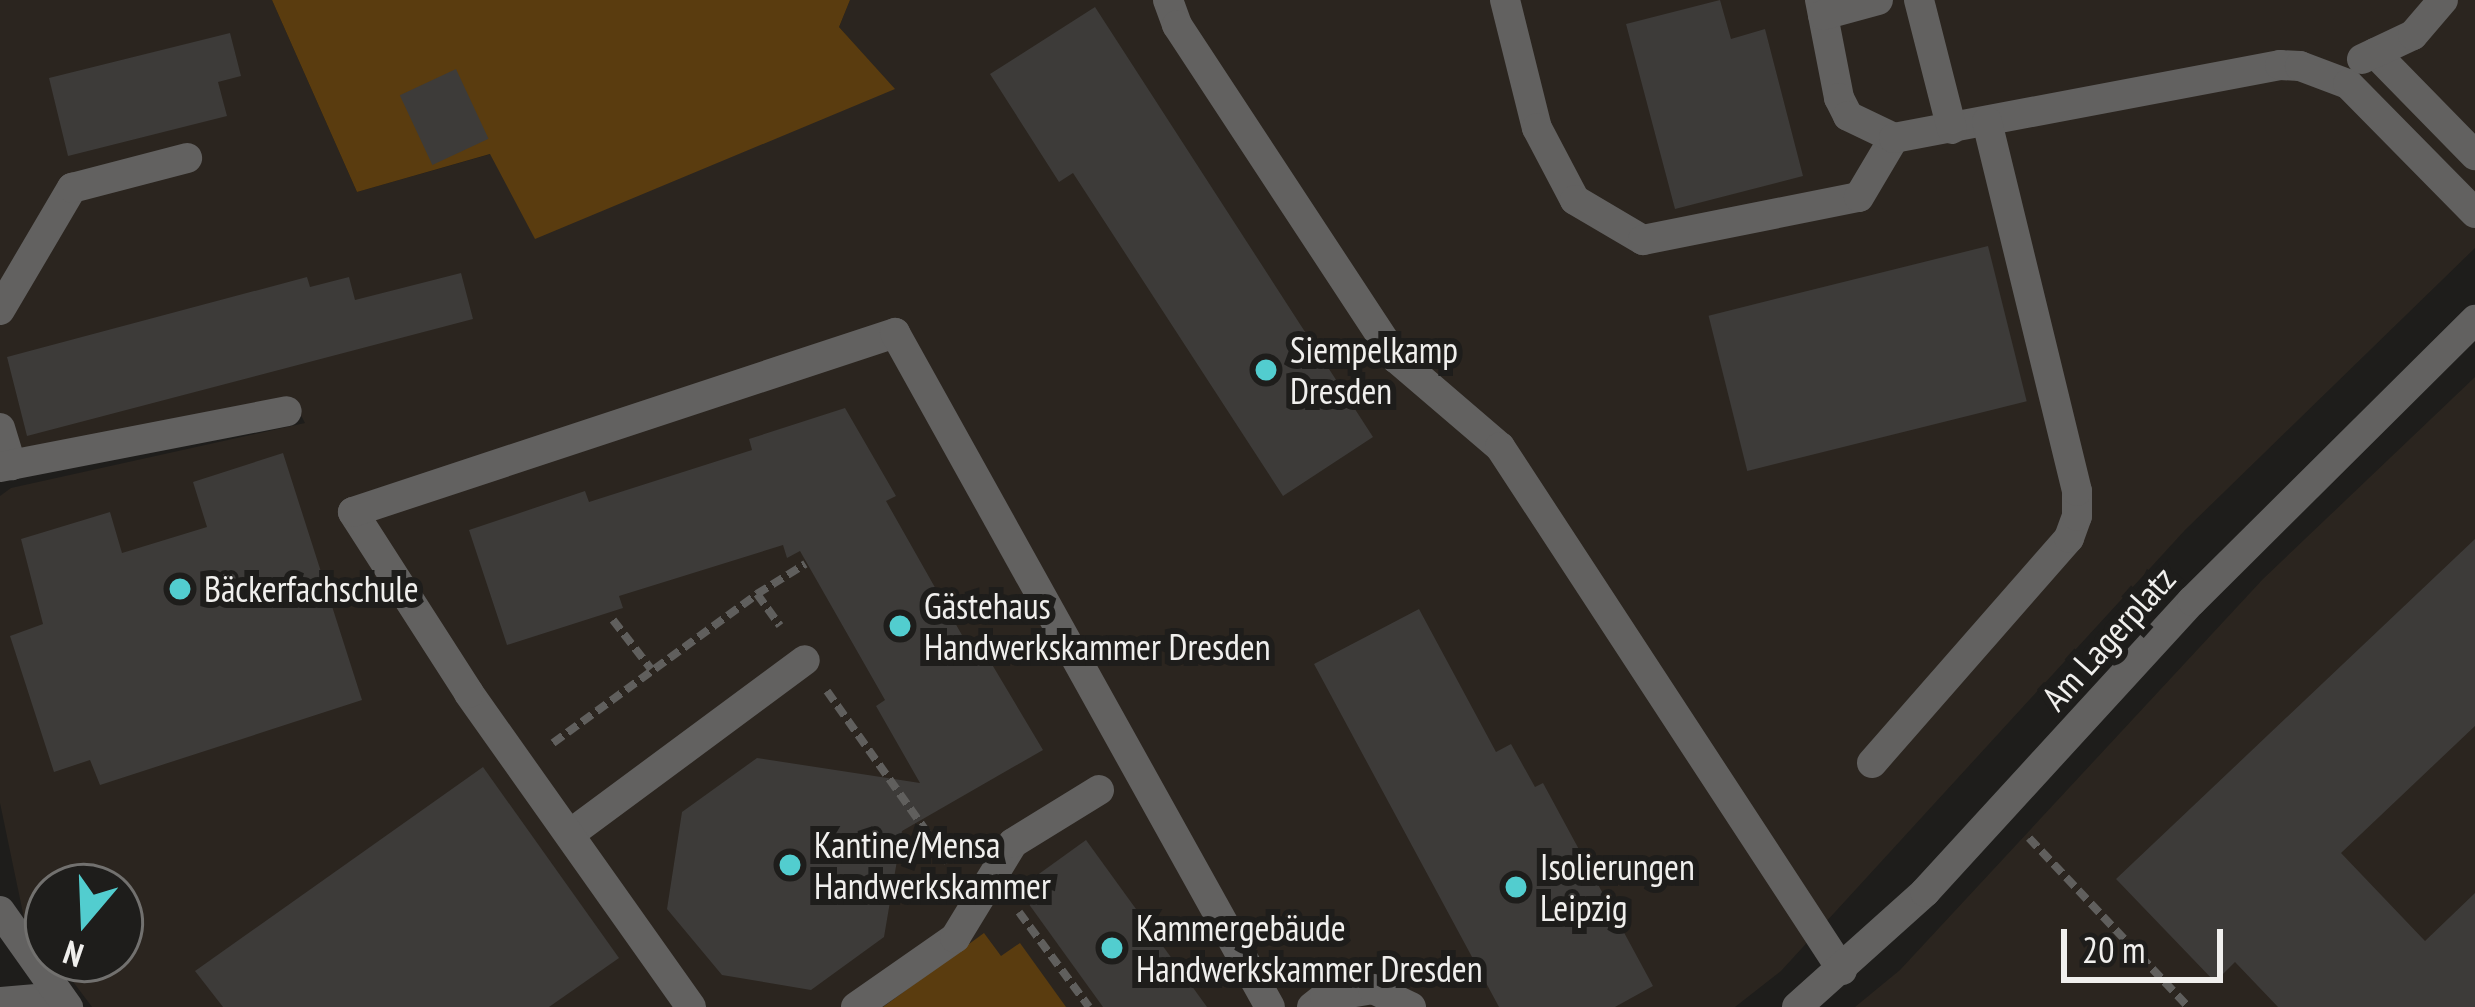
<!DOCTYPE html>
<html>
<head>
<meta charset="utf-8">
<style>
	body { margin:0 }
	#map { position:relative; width:2475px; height:1007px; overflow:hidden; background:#1e1d1b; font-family:"PT Sans Narrow",sans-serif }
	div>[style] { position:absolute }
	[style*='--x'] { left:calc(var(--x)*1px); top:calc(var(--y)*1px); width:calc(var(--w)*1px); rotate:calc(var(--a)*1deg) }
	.built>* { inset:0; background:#2b251f }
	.green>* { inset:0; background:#5a3c0f }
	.building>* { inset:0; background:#3d3b39; transform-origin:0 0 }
	.path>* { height:8px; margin-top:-4px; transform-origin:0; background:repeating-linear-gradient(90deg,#605f5d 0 12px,transparent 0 18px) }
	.service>* { height:30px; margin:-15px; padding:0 15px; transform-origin:15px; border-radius:15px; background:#626160 }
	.minor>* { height:30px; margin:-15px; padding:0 15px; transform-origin:15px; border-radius:15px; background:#626160 }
	.dots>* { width:33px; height:33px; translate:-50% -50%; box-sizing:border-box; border:6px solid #1e1d1b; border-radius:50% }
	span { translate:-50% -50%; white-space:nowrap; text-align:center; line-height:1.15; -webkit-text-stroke:12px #1e1d1b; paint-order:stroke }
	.poi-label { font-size:36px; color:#f0efed }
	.left { translate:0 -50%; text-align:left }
	.street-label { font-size:36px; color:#f0efed }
	.north { position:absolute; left:24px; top:863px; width:120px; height:120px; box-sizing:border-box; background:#1e1d1b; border:3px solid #72716f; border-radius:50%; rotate:199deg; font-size:33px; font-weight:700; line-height:48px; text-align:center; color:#f0efed }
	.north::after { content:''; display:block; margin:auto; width:42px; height:54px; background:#52cdcf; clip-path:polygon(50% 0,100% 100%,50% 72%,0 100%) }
	.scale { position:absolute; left:2061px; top:929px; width:162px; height:54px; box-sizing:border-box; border:6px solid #f0efed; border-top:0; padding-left:15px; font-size:36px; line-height:42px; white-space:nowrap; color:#f0efed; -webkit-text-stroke:9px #1e1d1b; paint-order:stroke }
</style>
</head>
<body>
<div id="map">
	<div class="built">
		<i style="clip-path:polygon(0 0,272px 0,357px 192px,491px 154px,894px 89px,839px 27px,850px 0,2475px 0,2475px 248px,2185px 530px,1781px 971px,1735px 1007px,92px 1007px,56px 959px,120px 959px,120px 887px,48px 887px,48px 949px,24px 918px,0 803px,0 496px,11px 488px,305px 423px,293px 400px,0 457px)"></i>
		<i style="clip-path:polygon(2475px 377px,2475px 1007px,1855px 1007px,1900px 970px,2263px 579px)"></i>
	</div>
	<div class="green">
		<i style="clip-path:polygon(272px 0,850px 0,839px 27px,895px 89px,535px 239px,490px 154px,357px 192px)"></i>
		<i style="clip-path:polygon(984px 933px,1001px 956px,1020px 943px,1066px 1007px,883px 1007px)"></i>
	</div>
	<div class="building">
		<i style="clip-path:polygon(1720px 0,1731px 39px,1765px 29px,1803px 176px,1675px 209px,1626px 24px)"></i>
		<i style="clip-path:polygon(1095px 7px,1373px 437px,1283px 496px,1073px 173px,1059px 182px,990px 74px)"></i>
		<i style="clip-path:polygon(230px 33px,241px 76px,218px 82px,227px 116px,68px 156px,49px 78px)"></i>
		<i style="left:456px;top:69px;width:77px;height:62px;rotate:65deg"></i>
		<i style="left:1988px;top:246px;width:160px;height:288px;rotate:76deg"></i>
		<i style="clip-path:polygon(461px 273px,473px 319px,27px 436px,7px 357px,307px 277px,310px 287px,349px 277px,355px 300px)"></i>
		<i style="clip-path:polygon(845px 408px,896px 496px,886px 501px,971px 651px,981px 646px,1043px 750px,902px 831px,884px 937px,811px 990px,722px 975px,667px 909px,682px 812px,757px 758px,920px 783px,876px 706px,885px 700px,800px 551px,787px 558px,783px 545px,619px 596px,623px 608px,507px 645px,469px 530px,585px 491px,589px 502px,752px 450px,749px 439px)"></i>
		<i style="clip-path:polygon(283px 453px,362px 700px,100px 785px,90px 760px,54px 772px,10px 636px,43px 624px,21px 539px,110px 512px,122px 553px,207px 527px,193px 482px)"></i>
		<i style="clip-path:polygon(2475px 539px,2475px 726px,2341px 853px,2425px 941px,2475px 893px,2475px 1007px,2278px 1007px,2235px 962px,2215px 982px,2116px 879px)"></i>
		<i style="clip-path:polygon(1419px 609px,1496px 752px,1511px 744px,1535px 787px,1543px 783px,1653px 986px,1615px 1007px,1499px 1007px,1314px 664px)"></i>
		<i style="clip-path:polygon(483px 767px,619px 958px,549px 1007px,223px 1007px,195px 971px)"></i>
		<i style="clip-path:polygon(1086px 840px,1207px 1007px,1103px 1007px,1018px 889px)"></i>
	</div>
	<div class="path">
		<i style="--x:757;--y:594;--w:57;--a:-32"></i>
		<i style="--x:613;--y:620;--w:62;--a:52.2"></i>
		<i style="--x:827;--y:691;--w:213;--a:54.7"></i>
		<i style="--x:553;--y:743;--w:253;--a:-36.1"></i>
		<i style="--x:757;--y:594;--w:39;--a:54"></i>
		<i style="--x:2029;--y:838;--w:232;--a:46.7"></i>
		<i style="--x:1019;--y:912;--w:118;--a:53.6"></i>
	</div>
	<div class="service">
		<i style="--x:1168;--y:0;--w:27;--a:70"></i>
		<i style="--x:1177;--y:25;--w:399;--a:56.7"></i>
		<i style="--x:1396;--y:358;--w:137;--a:40.6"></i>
		<i style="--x:1500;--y:447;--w:625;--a:56.82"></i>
		<i style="--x:1505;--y:0;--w:132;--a:76"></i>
		<i style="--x:1537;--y:128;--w:81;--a:62.2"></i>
		<i style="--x:1575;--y:200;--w:79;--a:30.5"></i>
		<i style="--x:1643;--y:240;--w:220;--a:-11.3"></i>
		<i style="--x:1859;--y:197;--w:69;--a:-59.3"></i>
		<i style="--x:1820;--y:0;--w:100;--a:79"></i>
		<i style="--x:1839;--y:98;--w:20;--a:63"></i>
		<i style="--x:1848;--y:116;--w:51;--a:25.6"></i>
		<i style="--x:1894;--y:138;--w:393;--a:-10.7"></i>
		<i style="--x:2280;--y:65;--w:20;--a:3"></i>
		<i style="--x:2300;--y:66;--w:51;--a:20.6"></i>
		<i style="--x:2348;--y:84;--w:181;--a:45.4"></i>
		<i style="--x:1919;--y:0;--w:133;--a:75.7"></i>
		<i style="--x:1823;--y:15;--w:57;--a:-15.3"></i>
		<i style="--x:2375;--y:53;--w:143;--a:45.6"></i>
		<i style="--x:2362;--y:59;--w:56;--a:-25.2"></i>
		<i style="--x:2413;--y:35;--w:46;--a:-49.4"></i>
		<i style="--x:0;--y:310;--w:142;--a:-59.5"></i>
		<i style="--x:72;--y:188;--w:119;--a:-14.6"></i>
		<i style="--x:0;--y:428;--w:39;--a:73"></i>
		<i style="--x:0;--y:467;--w:292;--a:-11"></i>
		<i style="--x:1872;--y:763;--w:299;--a:-48.8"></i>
		<i style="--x:2069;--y:538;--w:23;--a:-70"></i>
		<i style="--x:2077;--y:516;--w:25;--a:-90"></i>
		<i style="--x:2077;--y:491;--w:380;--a:-103.7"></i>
		<i style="--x:570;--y:834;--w:292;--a:-36.5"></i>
		<i style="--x:0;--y:1002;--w:60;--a:-4.8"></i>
		<i style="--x:691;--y:1007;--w:385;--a:-125.3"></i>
		<i style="--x:469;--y:693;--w:215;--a:-122.7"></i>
		<i style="--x:353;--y:512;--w:571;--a:-18.28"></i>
		<i style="--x:895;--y:333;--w:771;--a:60.91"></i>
		<i style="--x:856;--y:1007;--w:121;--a:-34.9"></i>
		<i style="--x:955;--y:938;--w:111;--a:-58.6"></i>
		<i style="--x:1013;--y:843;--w:101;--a:-31.6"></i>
		<i style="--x:1312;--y:1007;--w:16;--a:-38"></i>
		<i style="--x:1325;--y:997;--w:49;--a:-9.5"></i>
		<i style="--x:1373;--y:989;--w:42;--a:25.3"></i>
	</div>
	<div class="minor">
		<i style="--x:0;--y:911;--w:118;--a:54.7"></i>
		<i style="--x:1797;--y:1007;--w:172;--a:-41.9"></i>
		<i style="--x:1925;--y:892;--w:395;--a:-47.5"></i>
		<i style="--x:2192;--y:601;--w:399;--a:-44.8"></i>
	</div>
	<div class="dots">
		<i style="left:1266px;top:370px;background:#52cdcf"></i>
		<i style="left:180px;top:589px;background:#52cdcf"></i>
		<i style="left:900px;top:626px;background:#52cdcf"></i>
		<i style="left:790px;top:865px;background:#52cdcf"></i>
		<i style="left:1516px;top:887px;background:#52cdcf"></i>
		<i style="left:1112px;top:948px;background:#52cdcf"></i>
	</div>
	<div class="poi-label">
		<span class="left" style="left:1290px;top:370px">Siempelkamp<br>Dresden</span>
		<span class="left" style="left:204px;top:589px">Bäckerfachschule</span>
		<span class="left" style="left:924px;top:626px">Gästehaus<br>Handwerkskammer Dresden</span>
		<span class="left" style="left:814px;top:865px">Kantine/Mensa<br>Handwerkskammer</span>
		<span class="left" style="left:1540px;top:887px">Isolierungen<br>Leipzig</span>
		<span class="left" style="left:1136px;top:948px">Kammergebäude<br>Handwerkskammer Dresden</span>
	</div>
	<div class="street-label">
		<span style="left:2108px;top:638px;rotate:-48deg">Am Lagerplatz</span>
	</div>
	<div class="north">N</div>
	<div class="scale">20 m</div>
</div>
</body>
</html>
